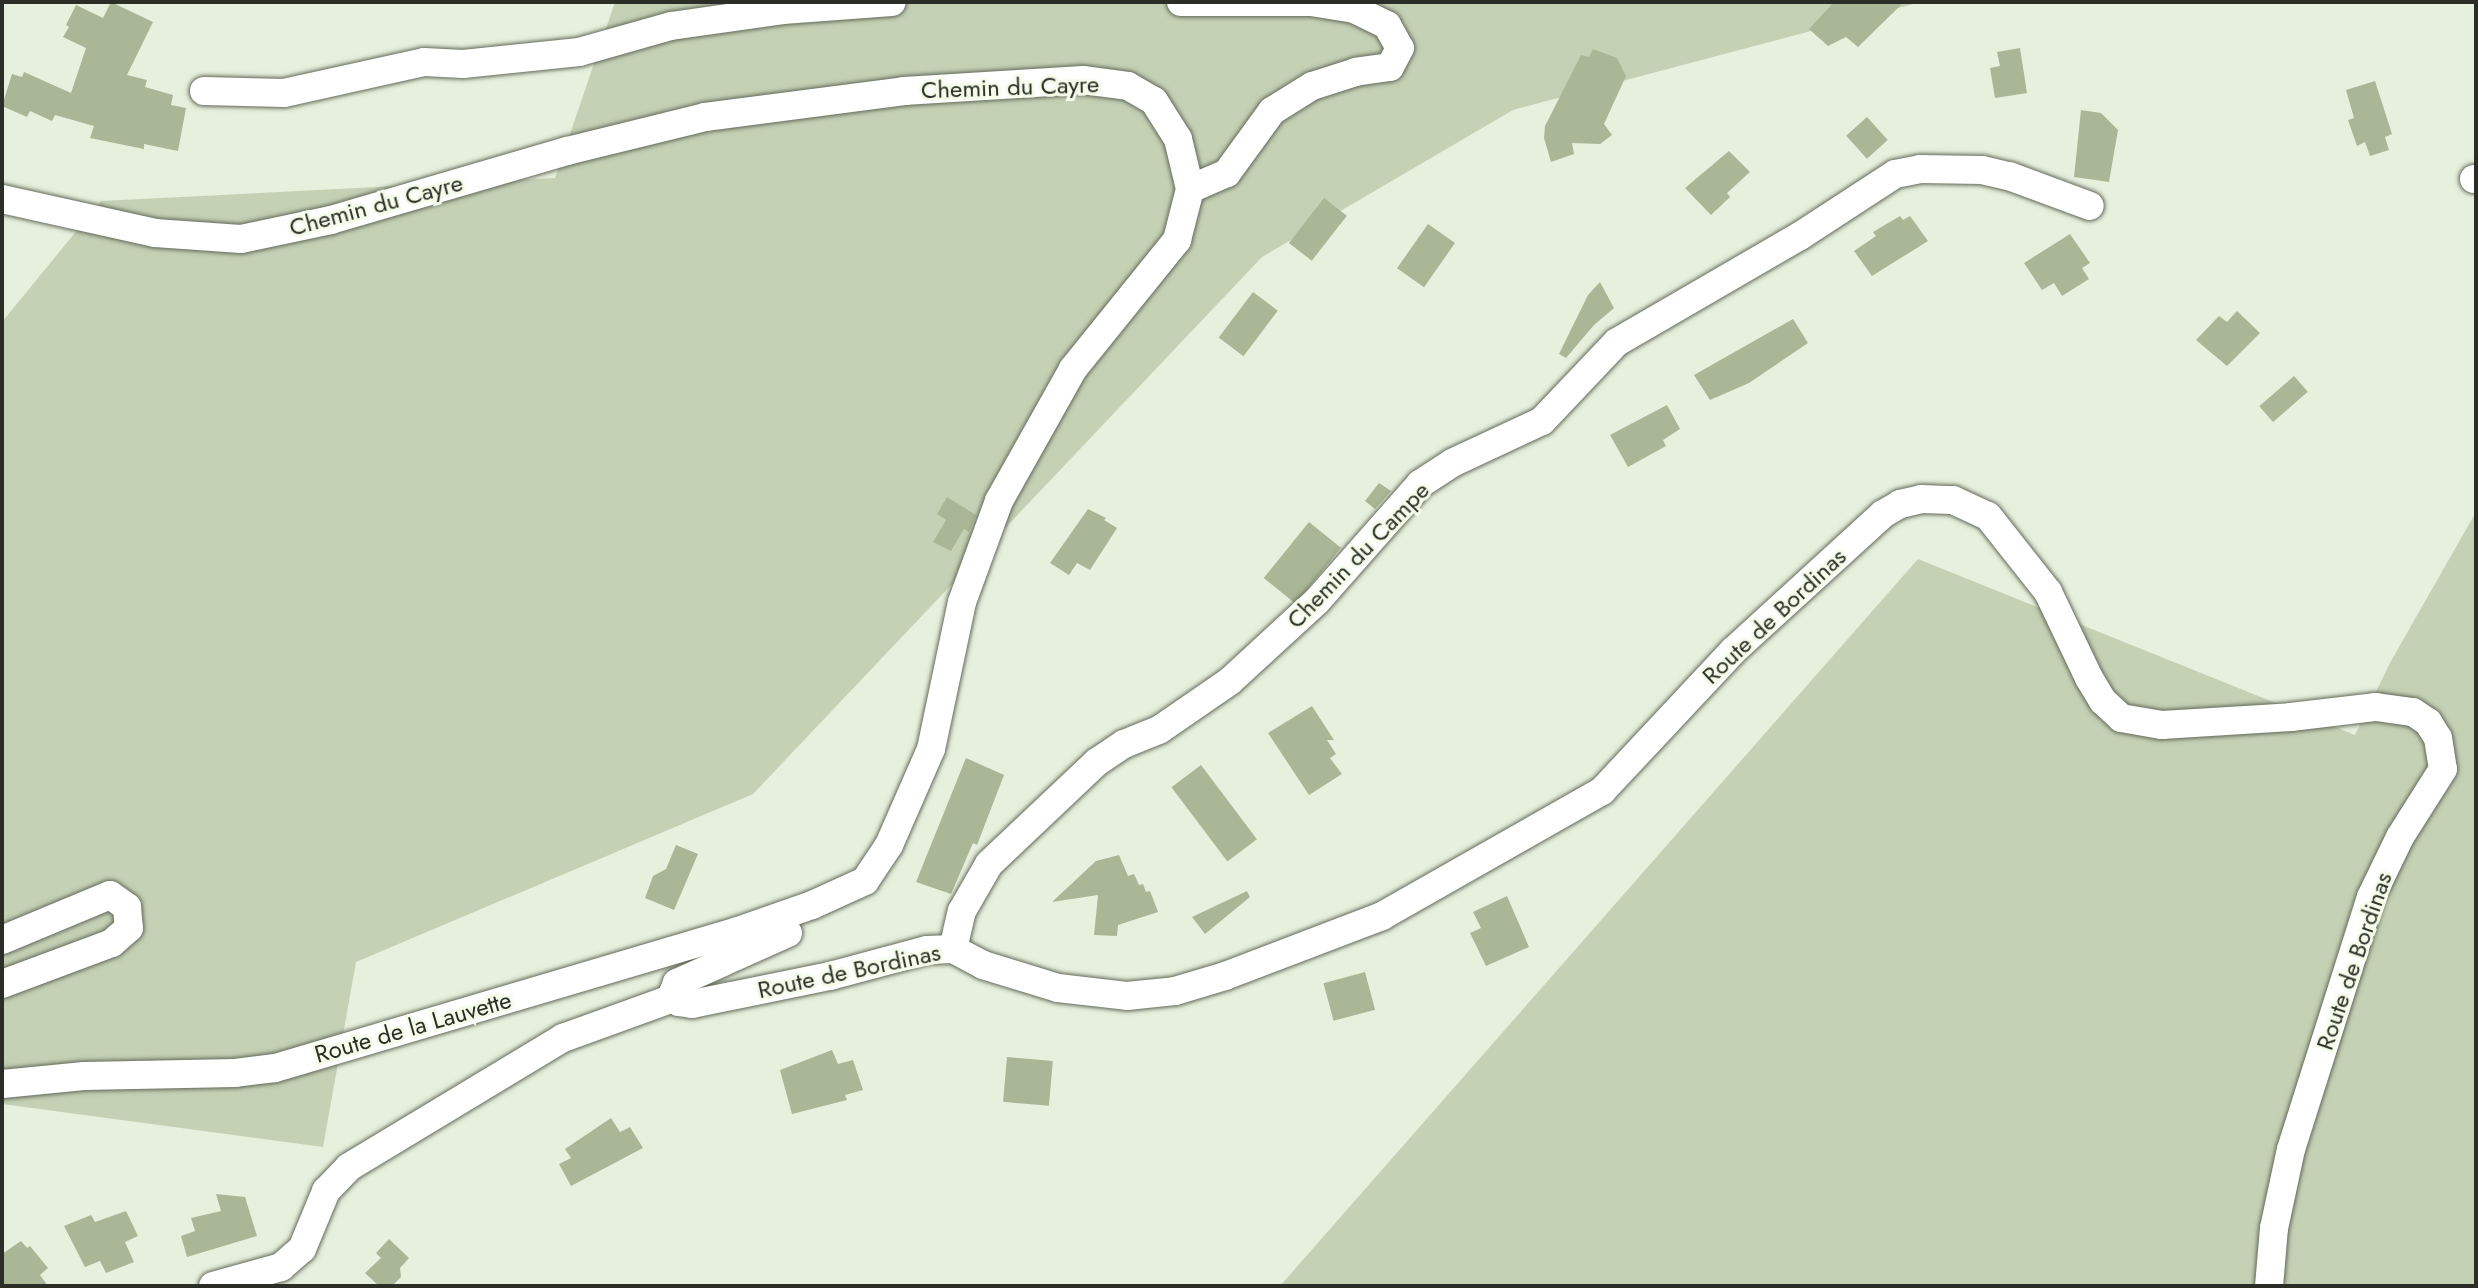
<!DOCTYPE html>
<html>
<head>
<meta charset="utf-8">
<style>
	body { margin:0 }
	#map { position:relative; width:2478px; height:1288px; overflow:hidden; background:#e7efdd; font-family:Jost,sans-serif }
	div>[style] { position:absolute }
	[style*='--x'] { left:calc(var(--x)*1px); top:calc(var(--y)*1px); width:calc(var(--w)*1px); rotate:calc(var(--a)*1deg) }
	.green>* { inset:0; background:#c5d1b5 }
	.building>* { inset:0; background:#aab796; transform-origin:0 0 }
	.roads { filter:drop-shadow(0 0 2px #636a5a) drop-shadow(0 0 2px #636a5a) }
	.minor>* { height:28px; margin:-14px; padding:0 14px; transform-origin:14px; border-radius:14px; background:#fff }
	span { translate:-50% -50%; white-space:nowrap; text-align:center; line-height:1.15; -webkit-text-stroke:6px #f5fcea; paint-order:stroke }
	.street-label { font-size:24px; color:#2b2e27 }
	.frame { position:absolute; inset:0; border:4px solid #2b2e27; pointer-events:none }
</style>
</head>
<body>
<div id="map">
	<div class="green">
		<i style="clip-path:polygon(615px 2px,1921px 2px,1513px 110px,1262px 257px,753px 794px,356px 962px,323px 1147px,2px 1104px,2px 322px,101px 201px,555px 178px)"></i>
		<i style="clip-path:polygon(2476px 512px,2476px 1286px,1280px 1286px,1918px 559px,2355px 735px,2391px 661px)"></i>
	</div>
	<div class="building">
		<i style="clip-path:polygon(111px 2px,153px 22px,127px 75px,147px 80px,145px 87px,173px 95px,171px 105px,186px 108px,178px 151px,144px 144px,144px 149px,90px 138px,94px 126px,55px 115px,52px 121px,30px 111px,27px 117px,2px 106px,12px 74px,22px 77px,24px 72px,71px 93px,86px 48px,63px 37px,69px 27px,66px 25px,76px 5px,103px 18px)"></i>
		<i style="clip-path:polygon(1834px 2px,1904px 2px,1858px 47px,1846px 37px,1828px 46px,1809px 29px)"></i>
		<i style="clip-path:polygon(2020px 48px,2027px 93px,1995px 98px,1990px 68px,2000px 66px,1997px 52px)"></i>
		<i style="clip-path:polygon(1593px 49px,1617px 58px,1626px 76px,1604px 124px,1612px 135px,1600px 144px,1572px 143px,1574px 154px,1551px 162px,1544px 138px,1545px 126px,1581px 55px,1589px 57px)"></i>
		<i style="clip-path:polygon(2375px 81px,2392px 134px,2385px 137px,2389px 150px,2370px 156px,2365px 142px,2357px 146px,2348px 120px,2354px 118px,2346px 90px)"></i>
		<i style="clip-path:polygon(2081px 110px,2101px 113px,2118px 130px,2109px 182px,2074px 177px)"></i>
		<i style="left:1867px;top:117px;width:31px;height:28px;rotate:48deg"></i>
		<i style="clip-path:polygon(1729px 151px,1750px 172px,1727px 193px,1730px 197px,1711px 215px,1685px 188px)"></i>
		<i style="left:1324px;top:198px;width:29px;height:57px;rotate:38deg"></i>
		<i style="clip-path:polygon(1900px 216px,1903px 220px,1910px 216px,1928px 241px,1872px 276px,1854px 251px,1876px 236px,1873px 232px)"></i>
		<i style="left:1428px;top:224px;width:33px;height:54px;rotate:35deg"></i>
		<i style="clip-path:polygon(2070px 234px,2090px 263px,2082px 268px,2089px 279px,2062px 296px,2054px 283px,2042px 290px,2024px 263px)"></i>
		<i style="clip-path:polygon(1600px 282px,1614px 308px,1594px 325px,1566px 358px,1559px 354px,1588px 295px)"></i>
		<i style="left:1253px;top:292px;width:31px;height:57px;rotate:37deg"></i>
		<i style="clip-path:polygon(2237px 311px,2260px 333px,2227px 366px,2196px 340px,2219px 316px,2227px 322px)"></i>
		<i style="clip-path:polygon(1793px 319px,1808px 343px,1749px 383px,1710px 400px,1694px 375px)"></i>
		<i style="left:2294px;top:376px;width:21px;height:46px;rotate:49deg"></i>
		<i style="clip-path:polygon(1667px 405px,1680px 429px,1663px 440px,1666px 446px,1628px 467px,1610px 435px)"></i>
		<i style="clip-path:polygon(1379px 483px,1391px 491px,1375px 509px,1365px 501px)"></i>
		<i style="clip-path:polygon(947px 497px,976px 515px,969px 532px,964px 529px,951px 551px,933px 542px,946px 520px,937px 514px)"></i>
		<i style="clip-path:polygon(1088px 509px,1106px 518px,1104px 520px,1117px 528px,1090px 570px,1077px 563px,1069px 575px,1050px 563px)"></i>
		<i style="left:1309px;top:522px;width:41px;height:72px;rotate:39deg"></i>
		<i style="clip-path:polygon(1312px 706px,1334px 740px,1327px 740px,1336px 754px,1330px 758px,1342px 774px,1309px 795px,1268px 733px)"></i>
		<i style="clip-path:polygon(966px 758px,1004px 775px,977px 845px,973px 843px,951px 894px,916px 882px)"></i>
		<i style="left:1201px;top:765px;width:93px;height:37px;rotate:53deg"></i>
		<i style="clip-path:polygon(676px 845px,698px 854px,674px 910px,645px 898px,653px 876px,666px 869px)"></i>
		<i style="clip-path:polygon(1119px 855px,1128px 876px,1134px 874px,1139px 885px,1143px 884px,1146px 892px,1150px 891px,1158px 912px,1118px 925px,1117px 936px,1094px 935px,1098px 895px,1052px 902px,1096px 861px)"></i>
		<i style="clip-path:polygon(1247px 891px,1250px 897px,1205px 934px,1192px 917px)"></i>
		<i style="clip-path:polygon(1507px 896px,1529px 947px,1486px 966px,1470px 933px,1481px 928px,1473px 912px)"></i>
		<i style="left:1365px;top:972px;width:39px;height:43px;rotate:75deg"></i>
		<i style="clip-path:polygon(832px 1050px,838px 1064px,853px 1060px,863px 1090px,845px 1095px,847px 1100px,792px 1114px,780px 1070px)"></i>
		<i style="left:1007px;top:1057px;width:46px;height:45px;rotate:5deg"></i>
		<i style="clip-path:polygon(611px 1118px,620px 1132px,630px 1127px,643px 1148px,571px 1186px,559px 1164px,571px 1158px,565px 1149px)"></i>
		<i style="clip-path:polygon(216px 1194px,245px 1197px,257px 1236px,187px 1257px,181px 1236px,195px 1231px,191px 1218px,221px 1211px)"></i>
		<i style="clip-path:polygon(126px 1211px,138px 1236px,125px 1242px,134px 1262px,106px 1273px,100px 1261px,85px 1267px,64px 1226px,91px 1215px,95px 1222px)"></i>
		<i style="clip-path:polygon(389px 1239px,409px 1258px,400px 1268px,401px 1277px,392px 1286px,379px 1286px,365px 1273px,381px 1258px,376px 1253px)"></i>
		<i style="clip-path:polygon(21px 1241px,27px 1248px,30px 1246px,48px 1268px,40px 1275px,48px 1286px,2px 1286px,2px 1254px)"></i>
	</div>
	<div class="roads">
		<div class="minor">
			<i style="--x:1181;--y:2;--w:130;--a:0"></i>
			<i style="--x:1311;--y:2;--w:44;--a:9.2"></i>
			<i style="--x:1354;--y:9;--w:37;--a:26"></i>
			<i style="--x:1387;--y:25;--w:26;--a:61"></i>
			<i style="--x:1400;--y:48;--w:21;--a:118"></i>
			<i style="--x:1390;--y:67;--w:34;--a:172"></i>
			<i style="--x:1356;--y:72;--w:46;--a:162.3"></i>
			<i style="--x:1312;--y:86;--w:47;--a:148"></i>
			<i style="--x:1272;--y:111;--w:77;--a:126"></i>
			<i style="--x:1227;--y:173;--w:40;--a:156.6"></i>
			<i style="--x:204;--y:91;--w:80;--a:1.4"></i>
			<i style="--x:284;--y:93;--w:143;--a:-12.5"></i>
			<i style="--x:424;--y:62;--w:39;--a:3"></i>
			<i style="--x:463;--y:64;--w:117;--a:-5.9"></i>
			<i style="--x:579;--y:52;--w:96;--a:-15.8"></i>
			<i style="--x:671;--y:26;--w:113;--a:-8.1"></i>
			<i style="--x:783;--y:10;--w:109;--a:-4.2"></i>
			<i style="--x:2474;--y:179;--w:2;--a:0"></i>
			<i style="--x:2;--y:199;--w:157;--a:12.5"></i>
			<i style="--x:155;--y:233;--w:86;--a:4"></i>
			<i style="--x:241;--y:239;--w:92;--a:-11.9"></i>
			<i style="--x:331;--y:220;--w:246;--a:-16.3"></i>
			<i style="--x:567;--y:151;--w:142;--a:-13.8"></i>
			<i style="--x:705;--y:117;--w:201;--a:-7.4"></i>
			<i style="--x:904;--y:91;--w:179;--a:-3.5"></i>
			<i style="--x:1083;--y:80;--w:45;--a:7.6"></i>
			<i style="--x:1128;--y:86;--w:30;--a:30"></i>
			<i style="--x:1154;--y:101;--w:45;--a:57.7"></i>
			<i style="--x:1178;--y:139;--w:51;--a:76.5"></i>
			<i style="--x:1190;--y:189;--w:53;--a:104.3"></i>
			<i style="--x:1177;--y:240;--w:166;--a:128.9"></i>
			<i style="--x:1073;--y:369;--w:151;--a:119.3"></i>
			<i style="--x:999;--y:501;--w:108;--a:110.1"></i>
			<i style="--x:962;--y:602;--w:150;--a:101.9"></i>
			<i style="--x:931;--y:749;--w:105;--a:113.6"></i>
			<i style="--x:889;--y:845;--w:43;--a:123.7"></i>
			<i style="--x:865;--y:881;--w:58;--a:155.6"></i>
			<i style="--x:812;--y:905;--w:78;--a:160.6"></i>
			<i style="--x:738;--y:931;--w:483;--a:163.5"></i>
			<i style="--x:275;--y:1068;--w:40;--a:172.9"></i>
			<i style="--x:235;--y:1073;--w:151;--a:178.9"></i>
			<i style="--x:84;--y:1076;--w:82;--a:174.4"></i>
			<i style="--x:788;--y:933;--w:122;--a:155.8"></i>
			<i style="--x:677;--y:983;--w:11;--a:112"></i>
			<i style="--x:673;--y:993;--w:11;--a:56"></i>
			<i style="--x:679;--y:1002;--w:13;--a:9"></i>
			<i style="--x:692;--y:1004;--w:141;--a:-11.5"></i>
			<i style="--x:830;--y:976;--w:100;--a:-15"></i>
			<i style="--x:927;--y:950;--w:26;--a:-2"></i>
			<i style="--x:953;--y:949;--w:34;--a:28"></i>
			<i style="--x:983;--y:965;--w:78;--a:17"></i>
			<i style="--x:1058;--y:988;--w:69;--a:6.6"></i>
			<i style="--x:1127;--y:996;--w:48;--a:-5.9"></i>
			<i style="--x:1175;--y:991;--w:52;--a:-16.7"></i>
			<i style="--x:1225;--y:976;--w:168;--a:-20.9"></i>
			<i style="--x:1382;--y:916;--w:253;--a:-29.6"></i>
			<i style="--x:1602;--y:791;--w:192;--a:-46.9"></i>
			<i style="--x:1733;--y:651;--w:203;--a:-42.4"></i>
			<i style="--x:1883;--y:514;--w:20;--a:-30"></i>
			<i style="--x:1900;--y:504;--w:22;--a:-13"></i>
			<i style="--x:1921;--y:499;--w:32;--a:2"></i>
			<i style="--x:1953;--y:500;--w:38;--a:25"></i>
			<i style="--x:1988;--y:516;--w:97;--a:51.7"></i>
			<i style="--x:2048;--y:592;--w:95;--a:64.5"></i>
			<i style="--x:2089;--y:678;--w:27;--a:59"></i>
			<i style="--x:2103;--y:701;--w:25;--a:43"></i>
			<i style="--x:2121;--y:718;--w:42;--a:9.7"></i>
			<i style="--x:2162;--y:725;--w:129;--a:-3.5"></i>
			<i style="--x:2291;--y:717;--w:86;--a:-6.7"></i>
			<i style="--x:2376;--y:707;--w:37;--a:8"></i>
			<i style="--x:2413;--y:712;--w:18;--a:34"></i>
			<i style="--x:2428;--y:722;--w:19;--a:58"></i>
			<i style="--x:2438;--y:738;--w:31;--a:81"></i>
			<i style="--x:2443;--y:769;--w:80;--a:122.3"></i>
			<i style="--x:2400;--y:837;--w:67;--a:115.8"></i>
			<i style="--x:2371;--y:897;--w:264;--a:107.6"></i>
			<i style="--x:2291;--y:1149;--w:81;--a:102.1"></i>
			<i style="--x:2274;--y:1228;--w:58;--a:94.9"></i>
			<i style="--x:2;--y:940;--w:117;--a:-22.6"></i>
			<i style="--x:110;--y:895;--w:21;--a:35"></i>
			<i style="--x:127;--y:907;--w:21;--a:85"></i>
			<i style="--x:129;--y:928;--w:23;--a:139"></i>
			<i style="--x:112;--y:943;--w:117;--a:159.6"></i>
			<i style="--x:953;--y:949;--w:39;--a:-77"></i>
			<i style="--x:962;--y:911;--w:54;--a:-60.1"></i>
			<i style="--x:989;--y:864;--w:149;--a:-43.4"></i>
			<i style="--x:1097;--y:762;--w:32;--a:-34"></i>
			<i style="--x:1124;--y:744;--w:38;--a:-22"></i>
			<i style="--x:1159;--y:730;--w:86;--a:-34.6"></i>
			<i style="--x:1230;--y:681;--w:118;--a:-42.6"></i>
			<i style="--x:1317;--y:601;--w:156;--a:-48.6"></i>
			<i style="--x:1420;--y:484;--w:38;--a:-33"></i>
			<i style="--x:1452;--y:463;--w:99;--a:-25"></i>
			<i style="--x:1542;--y:421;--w:109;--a:-46.5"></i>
			<i style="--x:1617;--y:342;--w:211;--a:-30.1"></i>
			<i style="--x:1800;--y:236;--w:113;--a:-33.1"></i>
			<i style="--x:1895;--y:174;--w:25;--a:-11"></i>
			<i style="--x:1920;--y:169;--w:62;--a:0.9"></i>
			<i style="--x:1982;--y:170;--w:28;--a:13"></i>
			<i style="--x:2009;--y:176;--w:86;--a:20.3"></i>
			<i style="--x:213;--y:1286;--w:71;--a:-15.6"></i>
			<i style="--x:281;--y:1267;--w:28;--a:-41"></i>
			<i style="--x:302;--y:1249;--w:63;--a:-67.5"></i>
			<i style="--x:326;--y:1191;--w:33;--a:-46"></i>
			<i style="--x:349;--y:1167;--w:250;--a:-31.1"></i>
			<i style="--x:563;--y:1038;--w:120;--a:-19.9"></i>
		</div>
	</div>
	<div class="street-label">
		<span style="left:1010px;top:87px;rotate:-2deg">Chemin du Cayre</span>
		<span style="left:376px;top:205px;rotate:-15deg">Chemin du Cayre</span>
		<span style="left:1358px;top:555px;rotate:-46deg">Chemin du Campe</span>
		<span style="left:1774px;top:616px;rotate:-43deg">Route de Bordinas</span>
		<span style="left:2354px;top:961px;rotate:-71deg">Route de Bordinas</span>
		<span style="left:849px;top:971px;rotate:-12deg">Route de Bordinas</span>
		<span style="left:413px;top:1027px;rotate:-16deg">Route de la Lauvette</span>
	</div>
	<div class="frame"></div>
</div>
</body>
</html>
